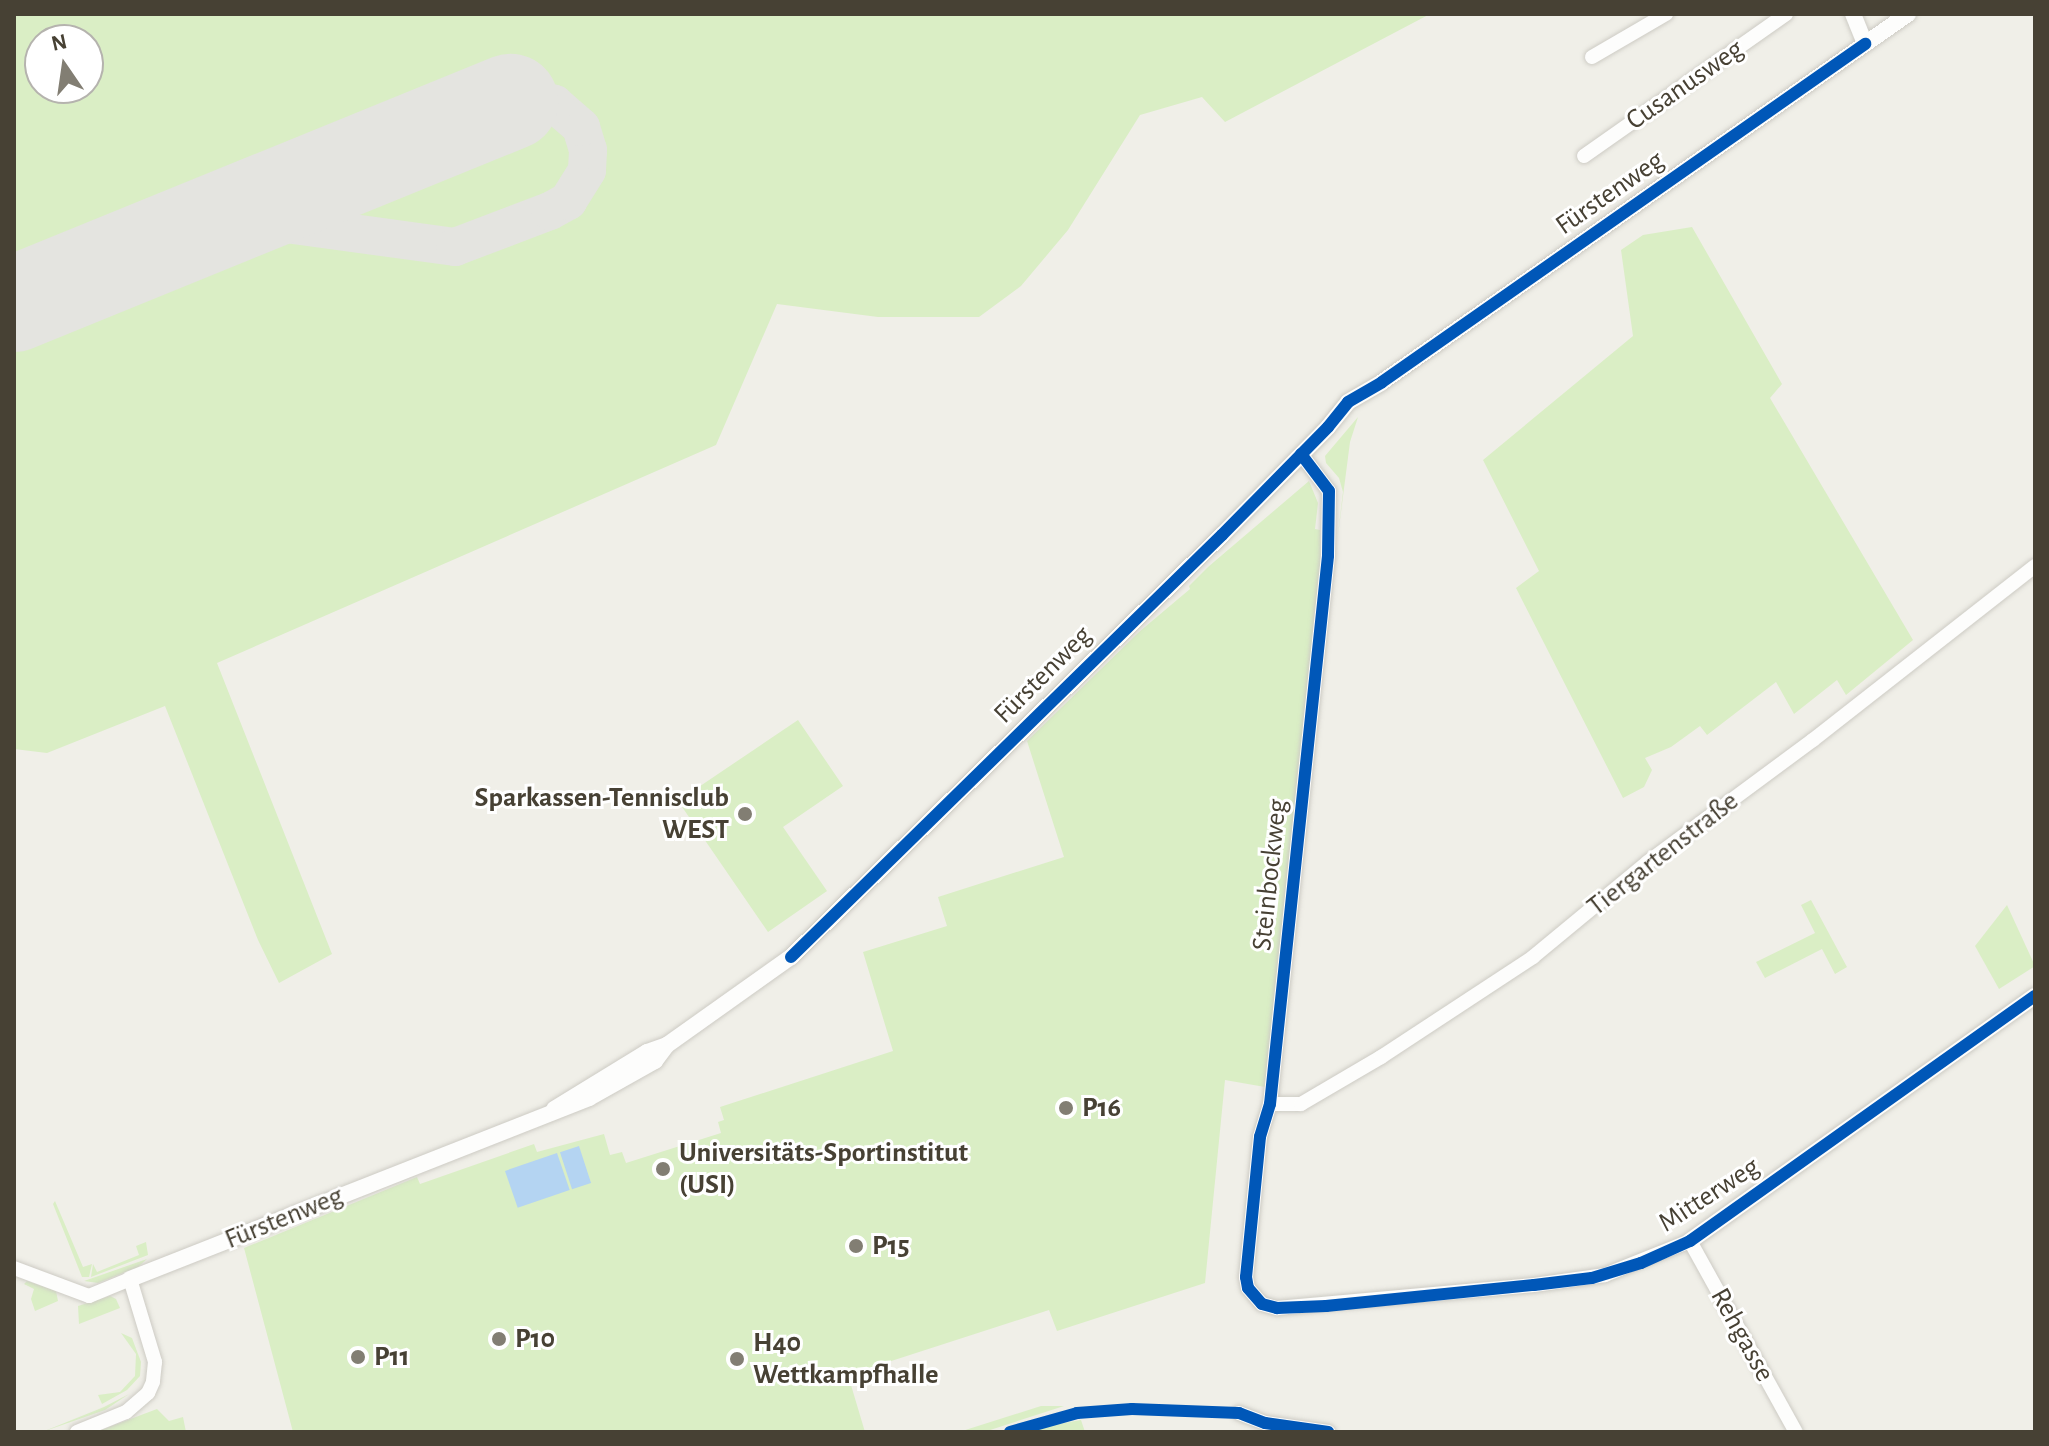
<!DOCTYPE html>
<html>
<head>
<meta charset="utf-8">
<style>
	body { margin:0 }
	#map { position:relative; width:2049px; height:1446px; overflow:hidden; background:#f0efe8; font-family:"Alegreya Sans",sans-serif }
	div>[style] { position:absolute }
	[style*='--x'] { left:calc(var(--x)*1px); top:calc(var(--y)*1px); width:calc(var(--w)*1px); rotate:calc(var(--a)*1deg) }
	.green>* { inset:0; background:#daeec5 }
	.water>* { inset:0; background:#b4d4f2; transform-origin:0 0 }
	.taxiway>* { height:38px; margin:-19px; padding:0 19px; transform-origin:19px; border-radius:19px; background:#e4e4e0 }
	.runway>* { height:96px; margin:-48px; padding:0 48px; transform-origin:48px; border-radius:48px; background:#e4e4e0 }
	.roads { filter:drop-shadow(0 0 2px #cdcbc4) drop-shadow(0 0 2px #cdcbc4) }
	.minor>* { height:14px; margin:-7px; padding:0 7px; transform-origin:7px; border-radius:7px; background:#fdfdfc }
	.tertiary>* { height:16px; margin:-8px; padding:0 8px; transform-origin:8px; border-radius:8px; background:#fdfdfc }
	.cycleway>* { height:12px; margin:-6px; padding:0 6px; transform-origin:6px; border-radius:6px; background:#0057b8 }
	.dots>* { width:22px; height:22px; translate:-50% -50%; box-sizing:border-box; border:4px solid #fff; border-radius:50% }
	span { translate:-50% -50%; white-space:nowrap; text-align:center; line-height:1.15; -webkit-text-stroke:6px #fff; paint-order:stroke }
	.street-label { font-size:28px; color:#474134 }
	.poi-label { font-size:28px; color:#474134; font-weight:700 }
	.right { translate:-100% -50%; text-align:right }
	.left { translate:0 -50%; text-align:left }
	.frame { position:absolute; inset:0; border:16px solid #474134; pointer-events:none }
	.north { position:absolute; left:24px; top:24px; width:80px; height:80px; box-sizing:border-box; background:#fff; border:2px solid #b5b3ae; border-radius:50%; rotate:347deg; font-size:22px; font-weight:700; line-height:32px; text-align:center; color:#474134 }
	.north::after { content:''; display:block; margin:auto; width:28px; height:36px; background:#827e73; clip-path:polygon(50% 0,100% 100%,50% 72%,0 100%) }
</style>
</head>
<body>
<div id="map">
	<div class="green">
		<i style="clip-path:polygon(evenodd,14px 14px,1430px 14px,1225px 122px,1202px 97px,1140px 115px,1068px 230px,1021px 286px,979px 317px,878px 317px,777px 304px,716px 445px,217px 663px,332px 954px,279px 983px,258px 940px,165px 706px,47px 753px,14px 749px,14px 14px,40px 40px,88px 40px,88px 88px,40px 88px,40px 40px)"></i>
		<i style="clip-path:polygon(1692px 227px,1782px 384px,1770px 398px,1913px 640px,1846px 695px,1837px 680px,1794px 714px,1776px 682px,1707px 735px,1700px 726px,1671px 747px,1645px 758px,1652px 770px,1644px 787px,1623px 798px,1516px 588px,1539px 571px,1483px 460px,1633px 336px,1621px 250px,1643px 235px)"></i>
		<i style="clip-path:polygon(1358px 417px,1350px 442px,1337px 543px,1343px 492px,1339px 478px,1326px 463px,1325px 456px)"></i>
		<i style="clip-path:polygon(1309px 481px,1318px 503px,1315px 529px,1320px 530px,1320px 577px,1265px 1087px,1225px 1080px,1205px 1283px,1057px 1331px,1049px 1310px,848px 1375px,865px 1432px,293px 1432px,244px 1248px,417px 1177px,420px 1184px,534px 1144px,537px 1152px,604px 1134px,610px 1155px,622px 1152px,626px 1163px,721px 1133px,718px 1122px,724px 1120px,720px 1107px,893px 1051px,863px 952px,947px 926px,938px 897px,1064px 857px,1027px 741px,1139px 632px,1190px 589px,1189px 586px,1208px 567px)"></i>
		<i style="clip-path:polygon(798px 720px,843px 786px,783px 827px,827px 891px,768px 932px,678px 801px)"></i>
		<i style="clip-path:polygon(1811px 900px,1847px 967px,1835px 974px,1822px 949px,1765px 978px,1756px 962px,1815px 933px,1801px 905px)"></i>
		<i style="clip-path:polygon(2007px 905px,2035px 966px,1999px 989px,1975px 946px)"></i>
		<i style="clip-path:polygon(55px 1201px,83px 1267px,92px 1264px,89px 1277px,82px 1277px,53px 1204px)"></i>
		<i style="clip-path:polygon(146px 1242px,148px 1255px,91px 1277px,93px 1264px,97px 1272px,139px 1255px,136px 1246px)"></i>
		<i style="clip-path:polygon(147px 1259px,138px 1267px,98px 1283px,84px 1281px)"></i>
		<i style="clip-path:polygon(27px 1281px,56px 1291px,58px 1301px,35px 1311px,31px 1299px,34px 1289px,24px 1284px)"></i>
		<i style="clip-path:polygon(110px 1296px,116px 1299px,120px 1308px,79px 1324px,78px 1306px)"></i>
		<i style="clip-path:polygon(121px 1333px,132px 1338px,141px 1362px,140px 1376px,127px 1390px,102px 1404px,98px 1395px,120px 1392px,135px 1376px,136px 1354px)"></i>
		<i style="clip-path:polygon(129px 1394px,105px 1410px,42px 1432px,104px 1407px)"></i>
		<i style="clip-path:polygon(1041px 1406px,1064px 1406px,984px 1432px,959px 1432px)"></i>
		<i style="clip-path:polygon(157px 1409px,169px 1421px,183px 1417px,186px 1432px,96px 1432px)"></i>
		<i style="clip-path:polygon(1081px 1420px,1085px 1432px,1024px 1432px,1036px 1428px)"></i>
	</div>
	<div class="water">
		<i style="left:579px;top:1146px;width:39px;height:20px;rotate:72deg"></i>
		<i style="left:557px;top:1153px;width:39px;height:55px;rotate:71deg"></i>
	</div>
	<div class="taxiway">
		<i style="--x:213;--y:222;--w:30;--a:-8"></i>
		<i style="--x:243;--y:218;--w:214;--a:7.8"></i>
		<i style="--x:455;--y:247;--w:102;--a:-20.8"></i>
		<i style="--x:550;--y:211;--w:21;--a:-29"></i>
		<i style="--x:568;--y:201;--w:36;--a:-58"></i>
		<i style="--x:587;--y:170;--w:20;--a:-87"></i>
		<i style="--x:588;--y:150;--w:24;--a:-107"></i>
		<i style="--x:581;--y:127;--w:35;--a:-139"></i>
		<i style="--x:555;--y:104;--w:19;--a:-164"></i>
		<i style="--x:537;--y:99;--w:27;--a:174"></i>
	</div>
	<div class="runway">
		<i style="--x:14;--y:304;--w:536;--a:-22.16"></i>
	</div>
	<div class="roads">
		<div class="minor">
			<i style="--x:1592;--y:57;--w:86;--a:-30.2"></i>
			<i style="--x:1584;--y:156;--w:247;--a:-35.1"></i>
			<i style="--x:1301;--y:454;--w:46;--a:52.9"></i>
			<i style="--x:1329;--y:491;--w:65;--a:90.9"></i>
			<i style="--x:1328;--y:556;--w:551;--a:96.04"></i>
			<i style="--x:1270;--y:1104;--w:34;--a:107"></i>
			<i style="--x:1260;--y:1137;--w:141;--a:95.7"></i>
			<i style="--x:1246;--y:1277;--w:11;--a:80"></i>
			<i style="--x:1248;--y:1288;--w:21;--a:49"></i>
			<i style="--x:1262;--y:1304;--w:16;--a:15"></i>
			<i style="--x:1277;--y:1308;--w:258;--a:-5.1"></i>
			<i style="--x:1534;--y:1285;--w:72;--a:-8"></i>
			<i style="--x:1605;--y:1275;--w:92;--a:-21.8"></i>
			<i style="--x:1690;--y:1241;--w:218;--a:61"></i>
			<i style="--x:1270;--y:1104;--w:31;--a:0"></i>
			<i style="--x:1301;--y:1104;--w:93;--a:-30.4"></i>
			<i style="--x:1381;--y:1057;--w:182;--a:-33.3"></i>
			<i style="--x:1533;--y:957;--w:149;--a:-39.6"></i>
			<i style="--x:1648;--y:862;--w:205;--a:-36.5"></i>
			<i style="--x:1813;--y:740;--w:282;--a:-38.1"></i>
			<i style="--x:14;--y:1268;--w:80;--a:20.5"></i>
			<i style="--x:89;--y:1296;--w:44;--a:-22.5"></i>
			<i style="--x:130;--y:1279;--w:87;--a:73.2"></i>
			<i style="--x:155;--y:1362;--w:20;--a:96"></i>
			<i style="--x:153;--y:1382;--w:12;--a:114"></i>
			<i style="--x:148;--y:1393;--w:29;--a:139"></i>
			<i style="--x:126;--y:1412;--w:53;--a:157.8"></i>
			<i style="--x:1239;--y:1413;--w:28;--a:21"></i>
			<i style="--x:1265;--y:1423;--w:64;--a:8.1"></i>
		</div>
		<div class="tertiary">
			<i style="--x:1853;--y:14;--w:32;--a:68"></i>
			<i style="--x:554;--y:1109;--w:109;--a:-31.5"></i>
			<i style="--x:647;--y:1052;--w:21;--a:-19"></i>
			<i style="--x:667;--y:1045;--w:152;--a:-35.4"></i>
			<i style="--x:791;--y:957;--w:603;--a:-44.4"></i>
			<i style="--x:1222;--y:535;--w:151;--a:-45.5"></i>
			<i style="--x:1328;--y:427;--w:32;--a:-51"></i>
			<i style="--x:1348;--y:402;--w:39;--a:-30"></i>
			<i style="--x:1382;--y:382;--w:642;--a:-34.98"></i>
			<i style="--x:1690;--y:1241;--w:423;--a:-35.4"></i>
			<i style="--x:130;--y:1279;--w:493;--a:-21.5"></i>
			<i style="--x:589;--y:1098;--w:76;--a:-29.3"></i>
			<i style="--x:655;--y:1061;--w:20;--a:-53"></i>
		</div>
	</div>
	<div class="cycleway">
		<i style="--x:1301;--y:454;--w:46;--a:52.9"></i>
		<i style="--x:1329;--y:491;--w:65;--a:90.9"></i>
		<i style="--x:1328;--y:556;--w:551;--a:96.04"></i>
		<i style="--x:1270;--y:1104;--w:34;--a:107"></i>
		<i style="--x:1260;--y:1137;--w:141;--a:95.7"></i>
		<i style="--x:1246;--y:1277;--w:11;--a:80"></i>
		<i style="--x:1248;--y:1288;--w:21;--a:49"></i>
		<i style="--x:1262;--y:1304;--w:16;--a:15"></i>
		<i style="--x:1277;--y:1308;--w:49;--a:-2.3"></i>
		<i style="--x:1326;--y:1306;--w:209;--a:-5.8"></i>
		<i style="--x:1534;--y:1285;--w:58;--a:-6.9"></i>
		<i style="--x:1592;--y:1278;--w:51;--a:-17"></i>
		<i style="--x:1641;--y:1263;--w:54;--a:-24.2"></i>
		<i style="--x:1690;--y:1241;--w:423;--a:-35.4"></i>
		<i style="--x:791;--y:957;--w:603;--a:-44.4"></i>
		<i style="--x:1222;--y:535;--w:151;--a:-45.5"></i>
		<i style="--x:1328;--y:427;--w:32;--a:-51"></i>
		<i style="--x:1348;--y:402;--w:39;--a:-30"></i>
		<i style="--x:1382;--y:382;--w:590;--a:-34.98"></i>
		<i style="--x:1010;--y:1432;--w:70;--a:-15.8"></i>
		<i style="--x:1077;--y:1413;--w:55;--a:-4.2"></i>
		<i style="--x:1132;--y:1409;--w:107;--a:2.1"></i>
		<i style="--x:1239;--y:1413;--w:28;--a:21"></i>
		<i style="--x:1265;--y:1423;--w:64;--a:8.1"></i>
	</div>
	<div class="dots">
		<i style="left:745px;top:814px;background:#827e73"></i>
		<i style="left:1066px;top:1108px;background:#827e73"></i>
		<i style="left:663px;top:1169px;background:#827e73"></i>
		<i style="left:856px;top:1246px;background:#827e73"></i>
		<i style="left:499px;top:1339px;background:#827e73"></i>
		<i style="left:358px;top:1357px;background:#827e73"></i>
		<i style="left:737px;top:1359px;background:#827e73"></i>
	</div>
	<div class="street-label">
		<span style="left:1685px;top:85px;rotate:-35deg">Cusanusweg</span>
		<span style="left:1610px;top:193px;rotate:-35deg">Fürstenweg</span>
		<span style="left:1043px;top:675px;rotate:-45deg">Fürstenweg</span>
		<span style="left:1663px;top:854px;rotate:-38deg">Tiergartenstraße</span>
		<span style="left:1270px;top:875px;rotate:-84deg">Steinbockweg</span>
		<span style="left:1709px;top:1195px;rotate:-33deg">Mitterweg</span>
		<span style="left:284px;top:1218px;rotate:-22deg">Fürstenweg</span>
		<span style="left:1742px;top:1335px;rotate:61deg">Rehgasse</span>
	</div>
	<div class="poi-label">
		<span class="right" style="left:729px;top:814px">Sparkassen-Tennisclub<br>WEST</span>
		<span class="left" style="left:1082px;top:1108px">P16</span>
		<span class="left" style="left:679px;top:1169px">Universitäts-Sportinstitut<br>(USI)</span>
		<span class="left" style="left:872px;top:1246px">P15</span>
		<span class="left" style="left:515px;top:1339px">P10</span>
		<span class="left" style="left:753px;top:1359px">H40<br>Wettkampfhalle</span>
		<span class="left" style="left:374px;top:1357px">P11</span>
	</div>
	<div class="frame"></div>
	<div class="north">N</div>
</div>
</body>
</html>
